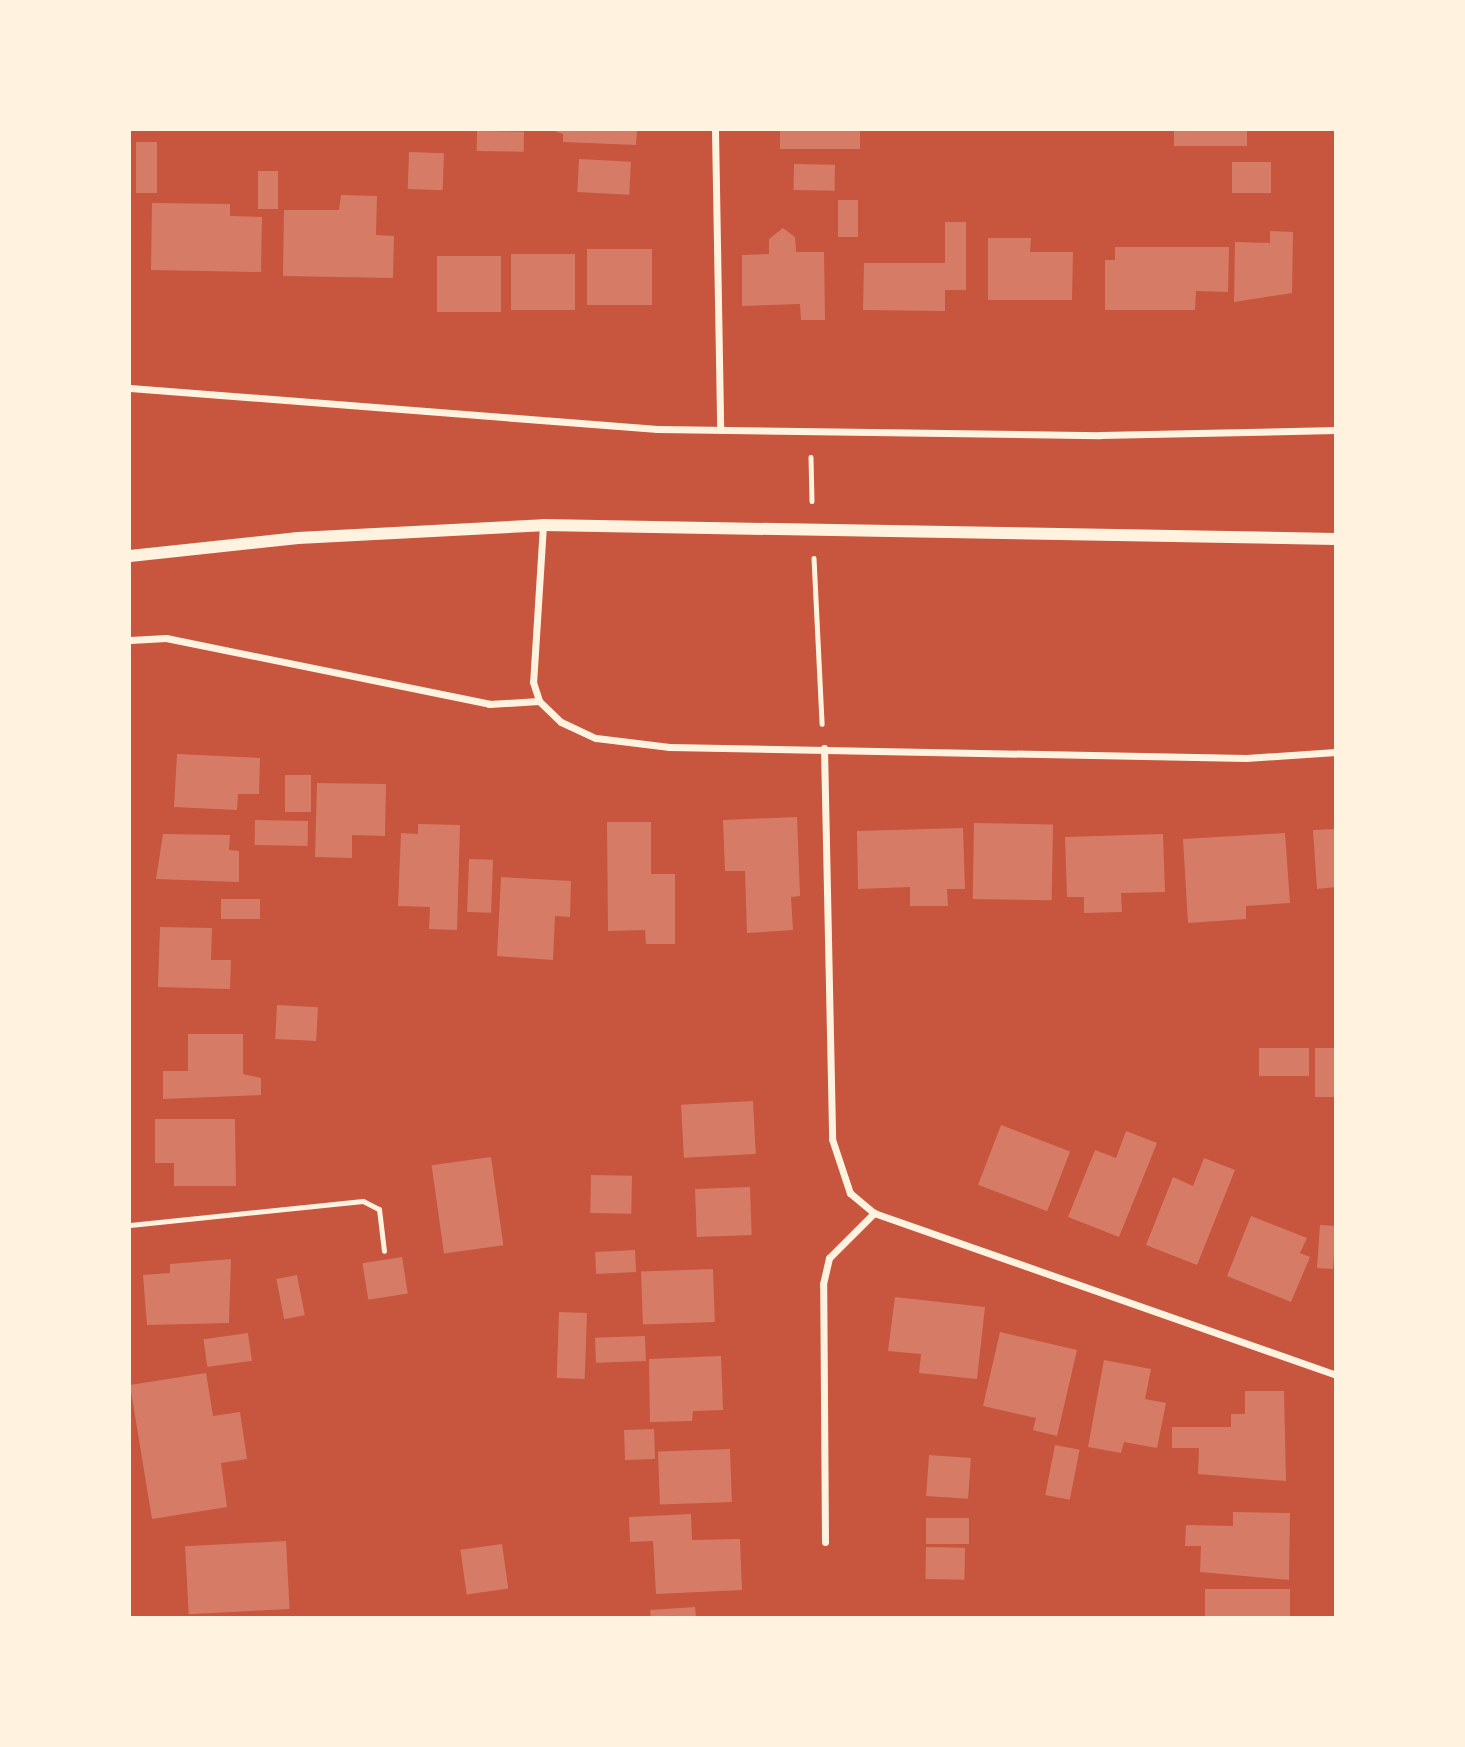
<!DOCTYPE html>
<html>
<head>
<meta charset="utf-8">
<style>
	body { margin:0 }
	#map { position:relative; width:1465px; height:1747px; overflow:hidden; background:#c8553d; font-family:Manrope,sans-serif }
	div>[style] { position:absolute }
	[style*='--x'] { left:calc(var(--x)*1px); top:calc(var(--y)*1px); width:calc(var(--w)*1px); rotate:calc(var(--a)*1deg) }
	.building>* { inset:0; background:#d67c66; transform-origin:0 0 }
	.path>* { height:4.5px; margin:-2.25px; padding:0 2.25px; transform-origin:2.25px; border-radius:2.25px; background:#fff3e0 }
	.service>* { height:5px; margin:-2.5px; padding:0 2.5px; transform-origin:2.5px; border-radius:2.5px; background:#fff3e0 }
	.minor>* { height:7px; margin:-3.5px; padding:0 3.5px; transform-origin:3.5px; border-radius:3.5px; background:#fff3e0 }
	.tertiary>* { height:12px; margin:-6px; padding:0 6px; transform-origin:6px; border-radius:6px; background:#fff3e0 }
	span { translate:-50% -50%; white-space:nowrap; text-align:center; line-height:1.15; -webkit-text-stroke:6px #fff3e0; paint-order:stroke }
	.frame { position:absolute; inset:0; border:131px solid #fff3e0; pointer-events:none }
</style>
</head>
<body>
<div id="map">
	<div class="building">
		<i style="clip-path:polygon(552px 130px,637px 130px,636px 145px,563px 142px,563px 134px)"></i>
		<i style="left:780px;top:130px;width:80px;height:19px"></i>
		<i style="left:1174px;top:130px;width:73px;height:16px"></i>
		<i style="left:477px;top:131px;width:47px;height:20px;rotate:1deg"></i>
		<i style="left:136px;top:142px;width:21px;height:51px"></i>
		<i style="left:409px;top:152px;width:35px;height:37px;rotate:2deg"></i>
		<i style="left:579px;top:159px;width:52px;height:33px;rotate:3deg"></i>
		<i style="left:1232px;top:162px;width:39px;height:31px"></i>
		<i style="left:794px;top:164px;width:41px;height:26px;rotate:1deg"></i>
		<i style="left:258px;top:171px;width:20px;height:38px"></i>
		<i style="clip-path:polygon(341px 195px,377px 196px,376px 235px,394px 236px,393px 278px,283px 276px,284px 210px,339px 210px)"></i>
		<i style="left:838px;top:200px;width:20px;height:37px"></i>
		<i style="clip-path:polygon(152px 203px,230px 204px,230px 216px,262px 217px,261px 272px,151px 270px)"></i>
		<i style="clip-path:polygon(945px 222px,966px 222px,966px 290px,945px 290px,945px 311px,863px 310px,864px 263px,945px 263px)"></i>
		<i style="clip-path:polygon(783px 228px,795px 237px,796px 252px,824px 252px,825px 320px,801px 320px,800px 304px,742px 306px,742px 255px,769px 254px,769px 239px)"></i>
		<i style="clip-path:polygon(1270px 231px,1293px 232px,1292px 293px,1234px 302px,1235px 242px,1270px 243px)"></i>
		<i style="clip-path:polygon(988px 238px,1031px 238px,1030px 252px,1073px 252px,1072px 300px,988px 300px)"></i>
		<i style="clip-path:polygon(1115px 247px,1229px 247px,1228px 292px,1196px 291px,1195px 310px,1105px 310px,1105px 260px,1115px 260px)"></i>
		<i style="left:587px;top:249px;width:65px;height:56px"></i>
		<i style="left:511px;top:254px;width:64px;height:56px"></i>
		<i style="left:437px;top:256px;width:64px;height:56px"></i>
		<i style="clip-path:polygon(177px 754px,260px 758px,259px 794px,238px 794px,237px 810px,174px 807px)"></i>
		<i style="left:285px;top:775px;width:26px;height:37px"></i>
		<i style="clip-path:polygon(317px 783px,386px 784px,385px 836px,352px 835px,352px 858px,315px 857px)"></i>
		<i style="clip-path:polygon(797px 817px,800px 896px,791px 897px,793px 930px,747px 933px,745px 871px,725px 871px,723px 820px)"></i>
		<i style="left:255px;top:820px;width:53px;height:25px;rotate:1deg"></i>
		<i style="clip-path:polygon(607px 822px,651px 822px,651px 874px,675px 874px,675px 944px,646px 944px,645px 930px,608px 931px)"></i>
		<i style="left:974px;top:823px;width:79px;height:76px;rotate:1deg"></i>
		<i style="clip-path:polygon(418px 824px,460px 825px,457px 930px,429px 929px,430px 907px,398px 906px,401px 833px,418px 834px)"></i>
		<i style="clip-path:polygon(963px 828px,965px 889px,947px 889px,948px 906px,910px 906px,910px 887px,858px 889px,857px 831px)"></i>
		<i style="clip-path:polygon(1336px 829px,1336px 887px,1317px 889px,1313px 830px)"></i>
		<i style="clip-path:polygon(1285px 833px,1290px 903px,1246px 906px,1246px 919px,1188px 923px,1183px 839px)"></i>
		<i style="clip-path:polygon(163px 834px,230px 835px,229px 850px,239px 851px,239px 882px,156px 879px)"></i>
		<i style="clip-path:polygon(1163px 834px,1165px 892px,1121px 893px,1122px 912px,1084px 913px,1084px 897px,1067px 897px,1065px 837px)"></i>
		<i style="left:469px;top:859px;width:24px;height:53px;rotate:2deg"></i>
		<i style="clip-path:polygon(501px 877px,571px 881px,570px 917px,555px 916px,553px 960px,497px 956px)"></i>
		<i style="left:221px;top:899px;width:39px;height:20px"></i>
		<i style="clip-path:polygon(160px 927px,212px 928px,211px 960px,231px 960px,230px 989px,158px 987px)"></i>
		<i style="left:277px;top:1005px;width:41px;height:34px;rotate:3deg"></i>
		<i style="clip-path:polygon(188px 1034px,243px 1034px,243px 1074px,261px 1078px,261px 1095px,163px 1099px,163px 1071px,188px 1071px)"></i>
		<i style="left:1259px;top:1048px;width:50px;height:28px"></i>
		<i style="left:1315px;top:1048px;width:21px;height:49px"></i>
		<i style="left:753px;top:1101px;width:53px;height:72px;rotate:87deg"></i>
		<i style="clip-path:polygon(155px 1119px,235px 1119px,236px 1186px,174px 1186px,174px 1163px,155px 1163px)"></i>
		<i style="left:1001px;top:1125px;width:74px;height:64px;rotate:21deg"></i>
		<i style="clip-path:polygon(1126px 1131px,1157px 1143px,1119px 1237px,1068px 1217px,1095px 1150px,1116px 1158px)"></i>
		<i style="left:491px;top:1157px;width:89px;height:60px;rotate:82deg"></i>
		<i style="clip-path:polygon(1204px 1158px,1235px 1170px,1197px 1265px,1146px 1245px,1173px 1177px,1193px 1186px)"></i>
		<i style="left:591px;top:1175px;width:41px;height:38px;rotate:1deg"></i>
		<i style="left:750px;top:1187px;width:48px;height:55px;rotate:88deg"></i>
		<i style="clip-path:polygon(1251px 1216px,1307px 1238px,1300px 1253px,1310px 1257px,1291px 1302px,1227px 1276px)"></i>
		<i style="left:1320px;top:1225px;width:16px;height:43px;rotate:4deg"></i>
		<i style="left:635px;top:1250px;width:22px;height:40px;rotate:87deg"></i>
		<i style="left:402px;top:1257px;width:37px;height:40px;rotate:81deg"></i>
		<i style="clip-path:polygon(231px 1259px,229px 1323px,147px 1325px,143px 1275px,170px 1273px,170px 1264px)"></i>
		<i style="left:713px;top:1269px;width:53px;height:72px;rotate:88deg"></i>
		<i style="left:297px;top:1275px;width:41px;height:21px;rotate:79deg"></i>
		<i style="clip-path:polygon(895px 1297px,985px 1307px,977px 1379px,919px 1373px,921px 1354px,888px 1351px)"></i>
		<i style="left:559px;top:1312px;width:28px;height:66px;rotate:2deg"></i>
		<i style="clip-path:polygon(1000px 1332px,1077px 1350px,1057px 1436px,1033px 1430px,1036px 1418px,983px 1406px)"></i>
		<i style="left:248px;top:1333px;width:28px;height:45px;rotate:82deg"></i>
		<i style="left:645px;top:1336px;width:25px;height:50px;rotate:88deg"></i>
		<i style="clip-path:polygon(721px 1356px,723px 1410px,693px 1411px,692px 1421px,650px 1422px,649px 1359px)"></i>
		<i style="clip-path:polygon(1104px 1360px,1151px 1369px,1145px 1399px,1166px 1403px,1157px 1448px,1124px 1442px,1121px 1453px,1088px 1447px)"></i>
		<i style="clip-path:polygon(206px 1373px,213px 1416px,240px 1412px,247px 1459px,221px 1463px,227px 1507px,152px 1519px,130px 1385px)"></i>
		<i style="clip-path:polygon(1245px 1391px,1284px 1391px,1286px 1481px,1198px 1474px,1199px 1448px,1172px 1448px,1172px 1427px,1231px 1427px,1231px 1414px,1245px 1414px)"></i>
		<i style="left:654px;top:1429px;width:30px;height:30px;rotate:88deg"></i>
		<i style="left:1055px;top:1445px;width:25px;height:51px;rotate:11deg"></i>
		<i style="left:730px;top:1449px;width:53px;height:72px;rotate:88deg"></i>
		<i style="left:929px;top:1455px;width:42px;height:41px;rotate:4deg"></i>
		<i style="clip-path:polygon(1233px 1512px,1290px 1513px,1289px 1580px,1200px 1572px,1201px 1546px,1185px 1546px,1186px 1525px,1233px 1526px)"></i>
		<i style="clip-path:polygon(691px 1514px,692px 1540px,740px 1539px,742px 1590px,656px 1594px,653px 1541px,630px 1542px,629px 1517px)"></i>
		<i style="left:926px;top:1518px;width:43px;height:26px"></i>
		<i style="left:286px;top:1541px;width:68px;height:101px;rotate:87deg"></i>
		<i style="left:502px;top:1544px;width:45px;height:42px;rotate:82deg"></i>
		<i style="left:926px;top:1547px;width:39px;height:32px;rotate:1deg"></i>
		<i style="left:1205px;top:1589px;width:85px;height:29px"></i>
		<i style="clip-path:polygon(695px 1607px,696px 1618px,651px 1618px,650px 1610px)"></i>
	</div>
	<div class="path">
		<i style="--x:811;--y:457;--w:44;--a:88.7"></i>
		<i style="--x:814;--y:558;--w:166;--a:87.2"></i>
	</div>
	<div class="service">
		<i style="--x:130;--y:1225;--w:234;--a:-5.9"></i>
		<i style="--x:363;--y:1201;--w:18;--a:27"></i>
		<i style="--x:379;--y:1209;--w:42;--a:83.2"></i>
	</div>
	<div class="minor">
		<i style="--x:715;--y:130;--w:300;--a:89"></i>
		<i style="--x:130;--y:388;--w:529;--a:4.45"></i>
		<i style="--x:657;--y:429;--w:443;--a:0.8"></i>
		<i style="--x:1100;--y:435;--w:236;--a:-1.2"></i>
		<i style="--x:543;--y:525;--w:157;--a:93.6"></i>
		<i style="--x:533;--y:682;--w:20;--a:72"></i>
		<i style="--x:539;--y:701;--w:30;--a:44"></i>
		<i style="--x:561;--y:722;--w:38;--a:25"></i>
		<i style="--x:596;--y:738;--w:74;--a:7"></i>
		<i style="--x:669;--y:747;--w:577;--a:1.09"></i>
		<i style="--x:1246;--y:758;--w:90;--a:-3.8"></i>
		<i style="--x:130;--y:640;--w:36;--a:-3"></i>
		<i style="--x:166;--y:638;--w:330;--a:11.5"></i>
		<i style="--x:489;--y:704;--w:50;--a:-3.4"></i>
		<i style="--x:824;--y:748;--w:391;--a:88.8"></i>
		<i style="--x:832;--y:1139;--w:57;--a:71.6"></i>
		<i style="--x:850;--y:1193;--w:31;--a:40"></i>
		<i style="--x:874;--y:1213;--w:490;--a:19.3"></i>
		<i style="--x:825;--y:1542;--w:258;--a:-90.4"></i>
		<i style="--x:823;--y:1284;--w:27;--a:-77"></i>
		<i style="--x:829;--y:1258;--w:64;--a:-45"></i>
	</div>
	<div class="tertiary">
		<i style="--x:130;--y:556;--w:169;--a:-6.1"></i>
		<i style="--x:298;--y:538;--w:245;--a:-3"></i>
		<i style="--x:543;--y:525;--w:793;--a:1.01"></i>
	</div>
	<div class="frame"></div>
</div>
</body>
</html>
